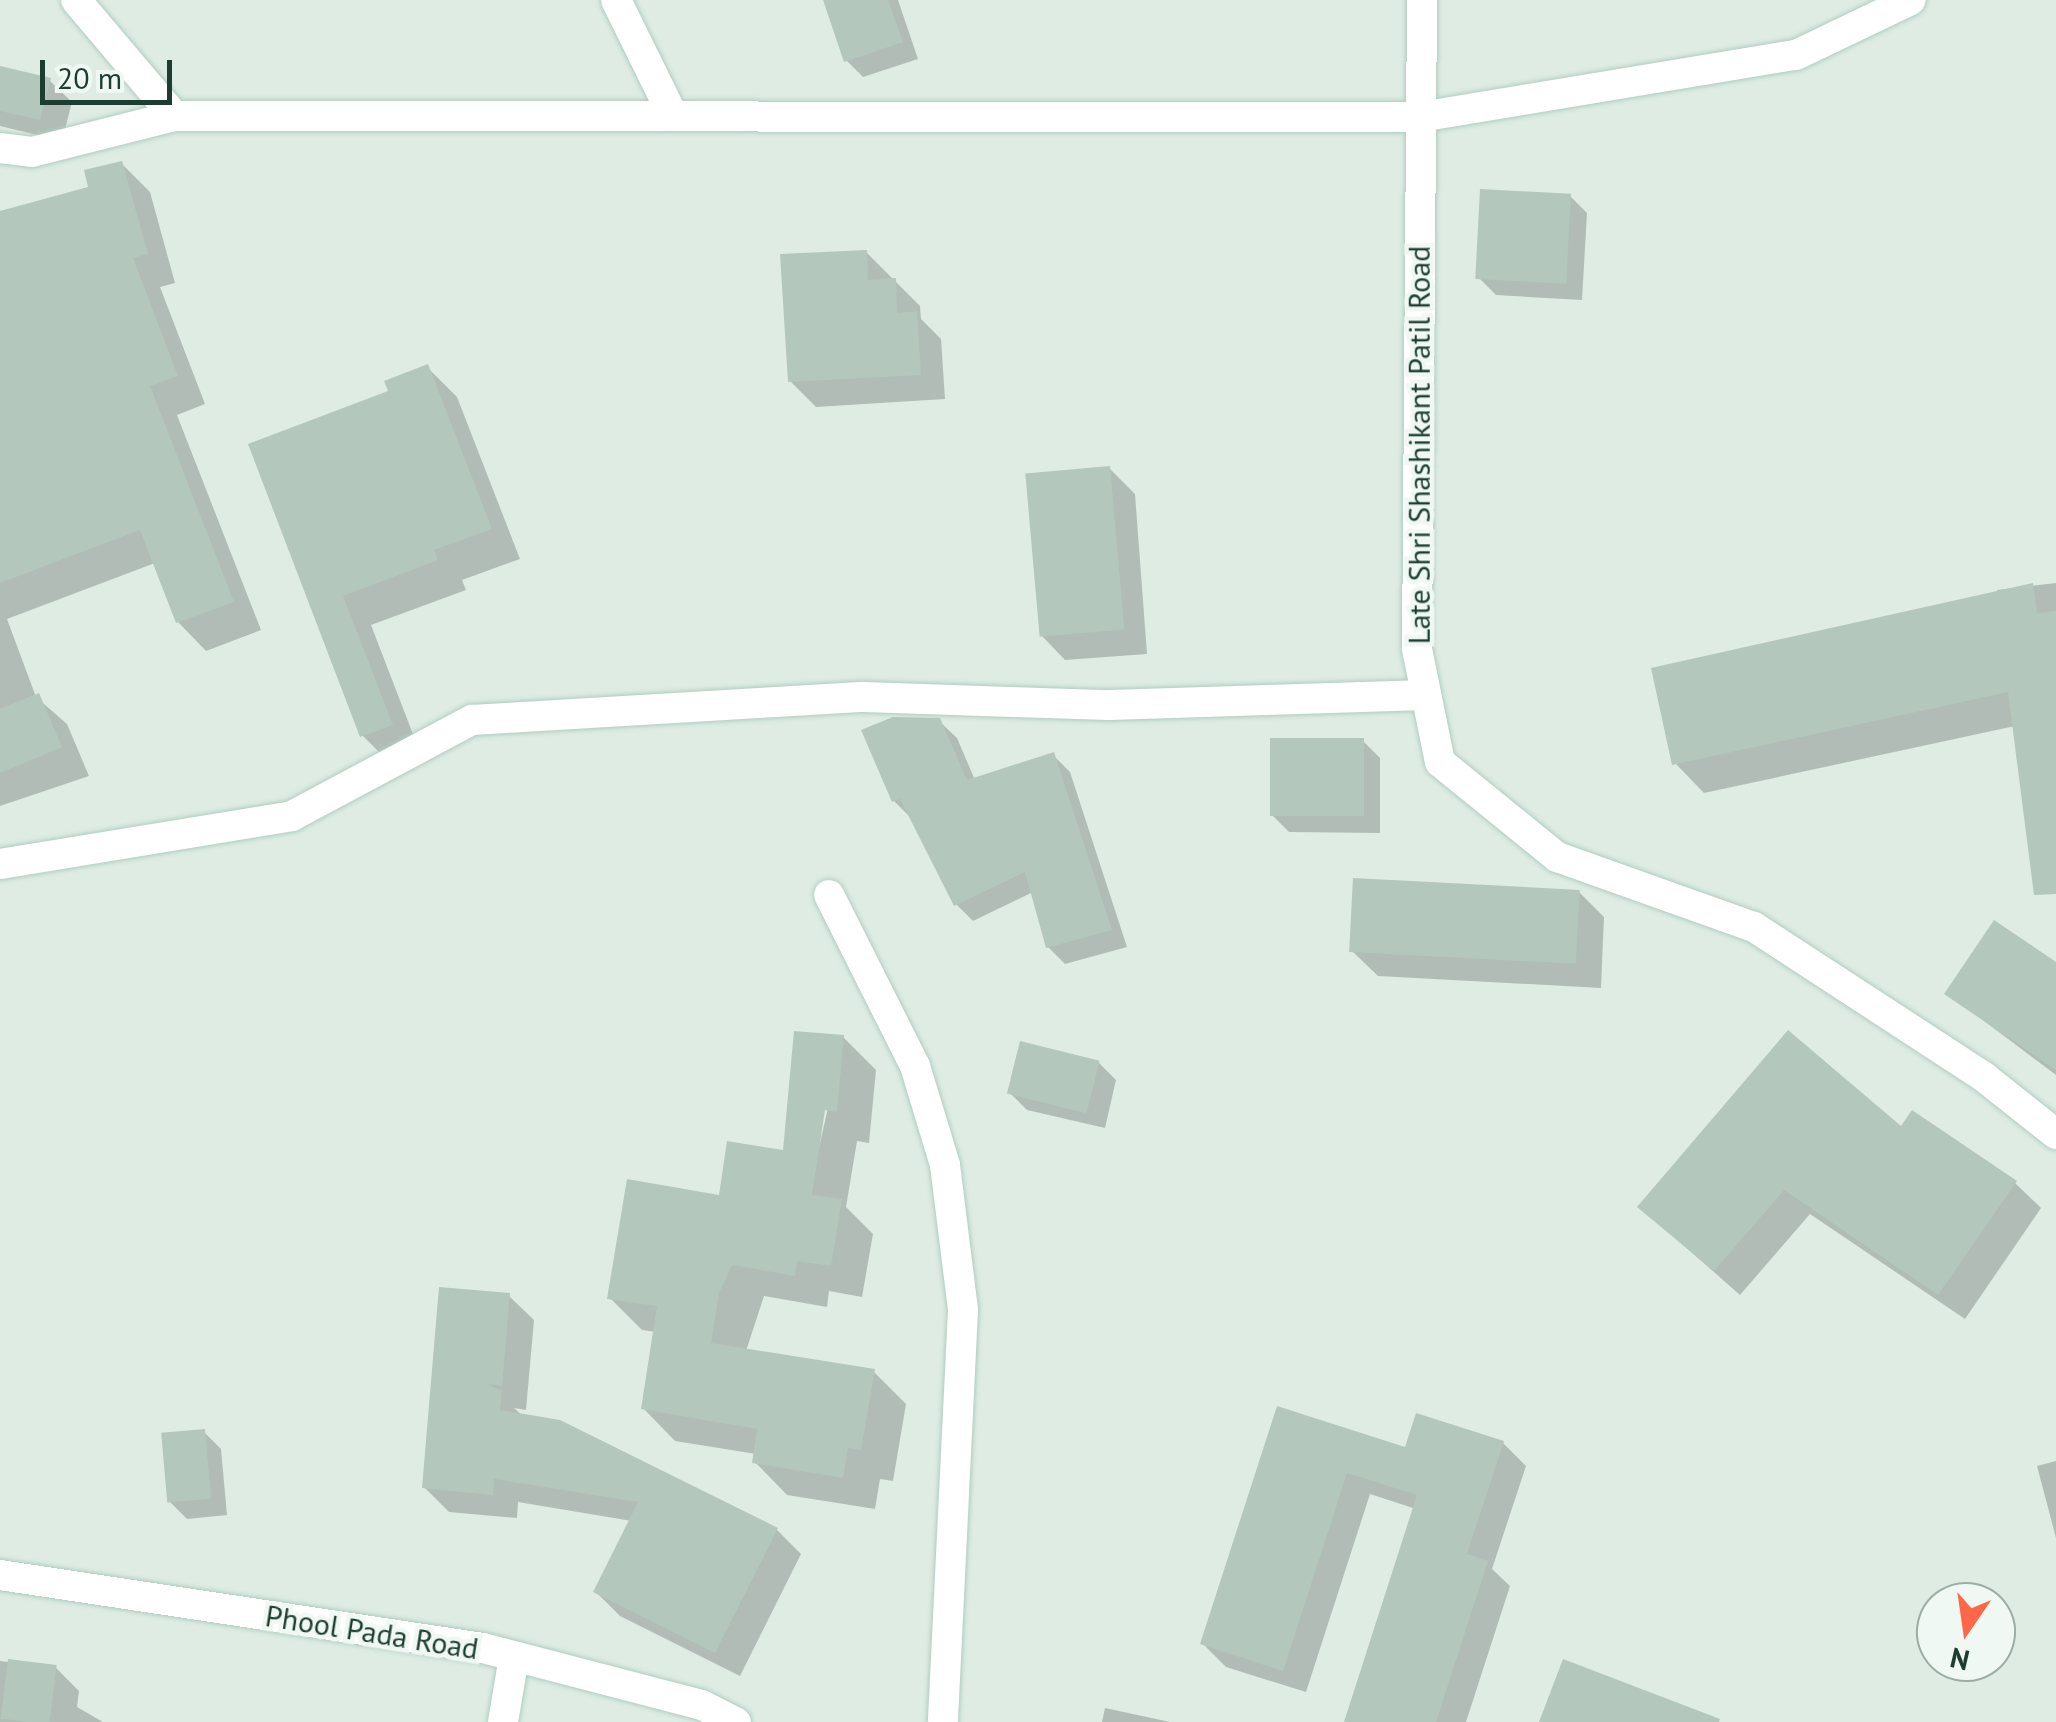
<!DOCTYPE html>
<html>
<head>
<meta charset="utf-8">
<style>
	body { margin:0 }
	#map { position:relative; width:2056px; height:1722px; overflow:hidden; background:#deece4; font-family:"PT Sans",sans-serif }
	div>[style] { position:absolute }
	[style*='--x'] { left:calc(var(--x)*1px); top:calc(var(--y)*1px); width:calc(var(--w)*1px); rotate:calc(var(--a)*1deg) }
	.shadow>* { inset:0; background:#0003 }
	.building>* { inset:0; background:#b3c7bd; transform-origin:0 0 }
	.roads { filter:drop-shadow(0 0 2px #b0cdc0) drop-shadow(0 0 2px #b0cdc0) }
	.street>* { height:30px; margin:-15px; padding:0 15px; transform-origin:15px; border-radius:15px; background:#fff }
	.secondary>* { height:30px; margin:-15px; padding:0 15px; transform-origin:15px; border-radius:15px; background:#fff }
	span { translate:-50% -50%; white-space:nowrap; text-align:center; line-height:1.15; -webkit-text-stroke:9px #eff8f2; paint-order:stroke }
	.street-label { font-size:30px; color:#1d3d32 }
	.north { position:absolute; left:1916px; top:1582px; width:100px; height:100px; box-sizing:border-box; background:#eff8f2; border:2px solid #9bada5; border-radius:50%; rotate:193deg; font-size:28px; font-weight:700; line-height:40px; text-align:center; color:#1d3d32 }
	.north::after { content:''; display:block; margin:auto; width:35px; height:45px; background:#ff6748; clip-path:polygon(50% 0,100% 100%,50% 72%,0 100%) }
	.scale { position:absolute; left:40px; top:60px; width:132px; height:45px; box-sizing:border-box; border:5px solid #1d3d32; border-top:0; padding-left:12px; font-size:30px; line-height:35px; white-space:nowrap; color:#1d3d32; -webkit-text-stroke:8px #eff8f2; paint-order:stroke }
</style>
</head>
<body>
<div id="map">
	<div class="shadow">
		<i style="clip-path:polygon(825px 0,898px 0,918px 59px,863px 77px,846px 60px)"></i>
		<i style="clip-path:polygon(0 69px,49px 80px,72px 102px,62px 141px,0 126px)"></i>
		<i style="clip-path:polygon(121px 163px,150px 192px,175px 283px,160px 287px,205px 404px,177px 415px,261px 630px,206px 651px,178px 622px,155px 563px,7px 619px,36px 697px,67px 724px,89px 776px,0 806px,0 214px,91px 189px)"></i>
		<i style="clip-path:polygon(1570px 196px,1587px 213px,1582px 300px,1496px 295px,1479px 278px)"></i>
		<i style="clip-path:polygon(866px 252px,920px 306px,921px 319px,941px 339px,945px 399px,816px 407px,790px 381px)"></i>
		<i style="clip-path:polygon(427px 367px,457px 397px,520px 559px,462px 580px,466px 590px,371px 625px,421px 755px,392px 765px,362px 735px,251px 445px,391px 393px)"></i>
		<i style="clip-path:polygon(1109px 468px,1135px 494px,1147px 654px,1065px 660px,1040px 634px)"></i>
		<i style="clip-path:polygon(2056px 583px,2056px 870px,2015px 726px,1704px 793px,1675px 763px,1998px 596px,1997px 590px)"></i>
		<i style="clip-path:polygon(939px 721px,957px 738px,975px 780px,1053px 755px,1070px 772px,1127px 947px,1065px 964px,1048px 947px,1033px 892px,973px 921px,956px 904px,911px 818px,894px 801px)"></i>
		<i style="clip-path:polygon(1363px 741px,1380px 758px,1380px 833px,1289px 832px,1272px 815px)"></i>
		<i style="clip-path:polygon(1579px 892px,1604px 917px,1601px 988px,1378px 976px,1352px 951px)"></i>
		<i style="clip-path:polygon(2056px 965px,2056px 1075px,1947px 993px)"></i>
		<i style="clip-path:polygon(evenodd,843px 1037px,876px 1070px,869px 1143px,857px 1141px,846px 1207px,873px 1234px,862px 1297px,829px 1291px,827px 1307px,764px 1296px,746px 1351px,874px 1372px,906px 1404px,893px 1481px,880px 1479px,875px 1509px,787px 1495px,755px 1462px,756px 1454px,675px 1441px,643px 1408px,656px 1332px,642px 1330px,610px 1298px,721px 1197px,785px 1153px,843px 1037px,825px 1098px,830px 1099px,818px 1152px,825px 1098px)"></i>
		<i style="clip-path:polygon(1099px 1063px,1116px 1080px,1105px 1128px,1027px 1110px,1010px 1093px)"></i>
		<i style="clip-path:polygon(1901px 1130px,2015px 1183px,2041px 1208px,1965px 1319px,1810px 1214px,1740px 1295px,1640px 1207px)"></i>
		<i style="clip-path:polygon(509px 1296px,534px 1320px,526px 1410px,514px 1408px,524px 1417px,777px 1530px,801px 1554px,740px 1676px,620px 1616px,596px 1592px,632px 1521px,518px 1502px,517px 1518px,449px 1512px,424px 1487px)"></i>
		<i style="clip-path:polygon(1278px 1409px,1407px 1450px,1503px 1443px,1526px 1466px,1492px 1569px,1510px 1586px,1466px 1722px,1347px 1722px,1416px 1509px,1370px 1494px,1306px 1692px,1226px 1667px,1203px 1644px)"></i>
		<i style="clip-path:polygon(204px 1432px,221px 1449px,227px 1515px,187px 1519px,170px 1502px)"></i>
		<i style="clip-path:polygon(2056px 1461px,2056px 1538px,2037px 1466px)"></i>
		<i style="clip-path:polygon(0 1661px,56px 1668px,79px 1691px,77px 1707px,103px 1722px,0 1722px)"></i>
		<i style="clip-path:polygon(1105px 1708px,1170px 1722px,1102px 1722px)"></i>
	</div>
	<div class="building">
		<i style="clip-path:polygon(823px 0,888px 0,903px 42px,844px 62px)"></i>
		<i style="clip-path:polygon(0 66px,51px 78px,40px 120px,0 111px)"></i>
		<i style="clip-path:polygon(122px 161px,148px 254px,133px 258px,178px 376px,150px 386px,234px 602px,176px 623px,140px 530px,0 583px,0 211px,88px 187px,84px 170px)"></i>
		<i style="left:1480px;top:189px;width:91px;height:90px;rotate:3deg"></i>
		<i style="clip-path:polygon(867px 250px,868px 280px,896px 278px,897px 313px,917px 311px,921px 375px,788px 382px,780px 254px)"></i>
		<i style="clip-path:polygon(428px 364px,492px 529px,434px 550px,438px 560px,343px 596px,393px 725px,360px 737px,248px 444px,388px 391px,384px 381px)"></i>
		<i style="left:1110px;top:466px;width:164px;height:85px;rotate:85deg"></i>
		<i style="clip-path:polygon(2033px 583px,2037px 613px,2056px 611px,2056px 894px,2034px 895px,2008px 692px,1672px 765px,1651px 668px)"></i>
		<i style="clip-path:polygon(39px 693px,62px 747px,0 773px,0 709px)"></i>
		<i style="clip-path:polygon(893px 717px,940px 718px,967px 780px,1054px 752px,1112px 930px,1046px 948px,1025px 872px,954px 906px,900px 799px,892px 802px,861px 730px)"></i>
		<i style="left:1270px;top:738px;width:94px;height:78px"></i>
		<i style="left:1353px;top:878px;width:227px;height:74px;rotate:3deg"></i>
		<i style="clip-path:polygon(1994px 920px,2056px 962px,2056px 1070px,1944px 994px)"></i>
		<i style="clip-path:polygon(1788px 1030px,1901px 1126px,1912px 1110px,2017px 1181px,1938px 1295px,1784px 1190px,1714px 1271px,1637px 1207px)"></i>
		<i style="clip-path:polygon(794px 1031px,844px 1035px,837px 1112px,825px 1110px,812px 1195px,842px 1199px,831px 1266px,797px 1261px,795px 1276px,732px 1265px,719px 1293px,711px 1343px,875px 1369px,861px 1450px,848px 1448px,843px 1478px,752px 1463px,757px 1429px,641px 1409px,657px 1306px,607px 1299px,627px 1179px,719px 1195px,727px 1141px,783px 1150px)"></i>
		<i style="left:1020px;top:1041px;width:82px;height:54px;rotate:14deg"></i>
		<i style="clip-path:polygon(439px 1287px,510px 1293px,502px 1386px,486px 1384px,502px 1391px,500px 1410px,560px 1420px,778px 1528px,715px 1653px,593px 1592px,638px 1502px,494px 1479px,493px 1495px,422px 1488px)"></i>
		<i style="clip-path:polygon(1277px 1406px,1405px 1447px,1416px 1413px,1504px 1441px,1467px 1554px,1488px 1561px,1436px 1722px,1344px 1722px,1417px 1495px,1347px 1473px,1283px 1671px,1200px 1644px)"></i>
		<i style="left:205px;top:1429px;width:70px;height:44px;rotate:85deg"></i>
		<i style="left:8px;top:1659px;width:49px;height:60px;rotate:7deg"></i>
		<i style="clip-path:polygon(1563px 1659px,1720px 1719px,1719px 1722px,1539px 1722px)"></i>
	</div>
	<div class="roads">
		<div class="street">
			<i style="--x:76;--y:0;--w:152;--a:49.8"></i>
			<i style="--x:616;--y:0;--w:129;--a:63.8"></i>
			<i style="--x:1422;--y:0;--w:649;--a:90.44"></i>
			<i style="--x:1417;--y:649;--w:115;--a:78.5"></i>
			<i style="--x:1440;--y:762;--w:151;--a:39.1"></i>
			<i style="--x:1557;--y:857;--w:209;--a:19.6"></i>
			<i style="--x:1754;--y:927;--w:275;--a:33.1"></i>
			<i style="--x:1984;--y:1077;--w:92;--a:38.4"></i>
			<i style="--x:0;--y:148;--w:32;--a:7"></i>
			<i style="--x:32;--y:152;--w:146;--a:-14.2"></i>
			<i style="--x:174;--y:116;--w:1246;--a:0.05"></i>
			<i style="--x:1420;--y:117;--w:381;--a:-9.4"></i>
			<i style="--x:1796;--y:55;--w:127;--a:-25.6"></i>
			<i style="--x:0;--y:864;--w:296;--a:-9.3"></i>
			<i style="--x:292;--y:816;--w:204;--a:-28.1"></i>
			<i style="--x:472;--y:720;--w:393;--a:-3.4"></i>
			<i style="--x:864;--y:697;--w:245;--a:1.9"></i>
			<i style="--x:1109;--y:705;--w:317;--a:-1.8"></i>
			<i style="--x:829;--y:895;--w:191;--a:63.3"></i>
			<i style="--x:915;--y:1066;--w:103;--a:73.1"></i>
			<i style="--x:945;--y:1165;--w:146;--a:82.9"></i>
			<i style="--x:963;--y:1310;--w:412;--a:92.8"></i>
			<i style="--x:503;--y:1722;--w:66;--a:-80.4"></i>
		</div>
		<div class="secondary">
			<i style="--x:0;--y:1575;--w:488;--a:8.6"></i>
			<i style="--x:483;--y:1648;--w:226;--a:14.6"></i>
			<i style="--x:702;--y:1705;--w:38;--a:27"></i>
		</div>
	</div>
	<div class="street-label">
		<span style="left:1419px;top:445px;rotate:-90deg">Late Shri Shashikant Patil Road</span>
		<span style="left:372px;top:1632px;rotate:9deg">Phool Pada Road</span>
	</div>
	<div class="north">N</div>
	<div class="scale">20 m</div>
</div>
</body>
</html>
